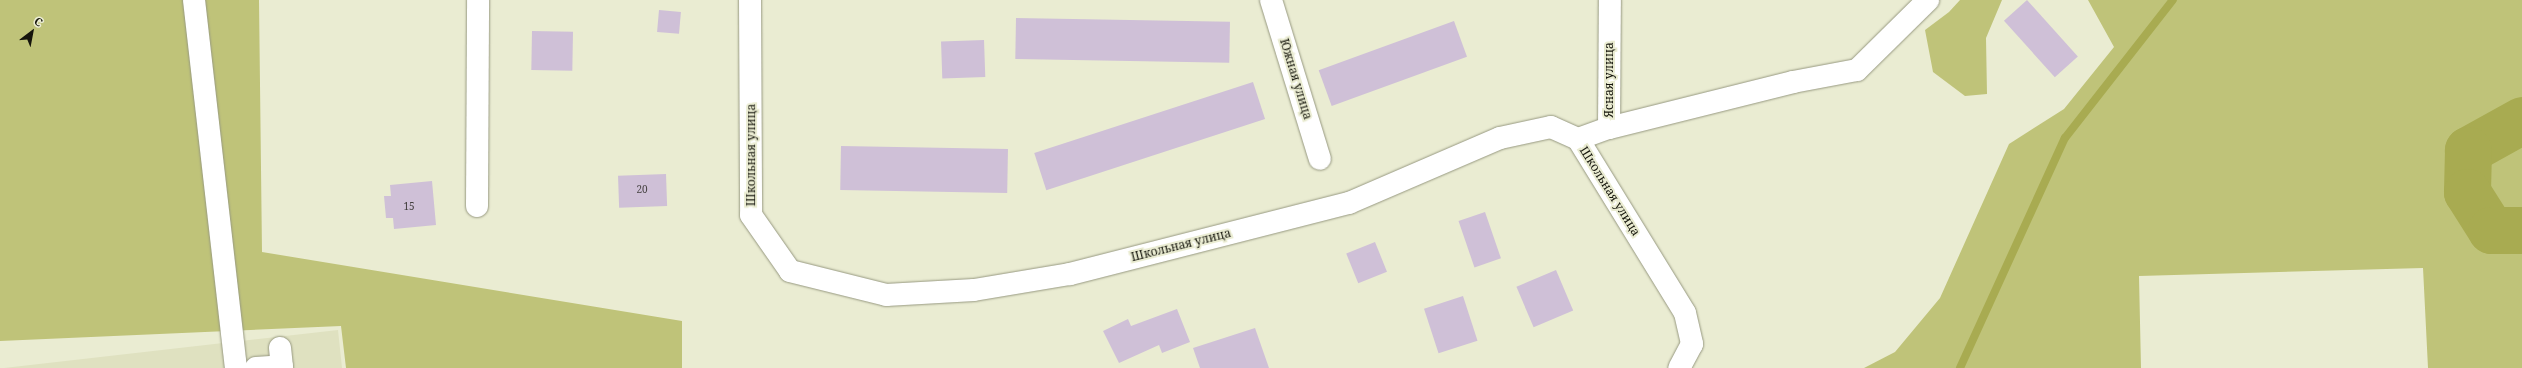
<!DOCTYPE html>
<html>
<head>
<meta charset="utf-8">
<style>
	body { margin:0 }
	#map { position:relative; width:2522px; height:368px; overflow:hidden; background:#eaecd2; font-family:"Noto Serif",serif }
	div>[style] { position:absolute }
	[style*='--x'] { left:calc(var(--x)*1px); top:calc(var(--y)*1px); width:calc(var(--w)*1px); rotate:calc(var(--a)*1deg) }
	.built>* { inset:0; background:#dfe1c0 }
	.green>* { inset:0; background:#bfc379 }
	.stream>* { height:8px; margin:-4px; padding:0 4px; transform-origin:4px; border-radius:4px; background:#a8ab51 }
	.river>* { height:47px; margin:-23.5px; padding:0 23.5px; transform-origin:23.5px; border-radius:23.5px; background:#a8ab51 }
	.building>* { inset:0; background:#cfc0d7; transform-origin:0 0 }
	.roads { filter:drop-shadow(0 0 1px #979981) drop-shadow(0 0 1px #979981) }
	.minor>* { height:22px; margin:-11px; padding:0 11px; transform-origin:11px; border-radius:11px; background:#fff }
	span { translate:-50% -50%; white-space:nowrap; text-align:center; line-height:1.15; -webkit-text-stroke:4px #eaecd2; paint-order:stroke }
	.number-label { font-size:10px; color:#44403f }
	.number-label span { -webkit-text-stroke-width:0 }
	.street-label { font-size:12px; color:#15150c }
	.north { position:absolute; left:12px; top:12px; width:40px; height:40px; -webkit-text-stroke:3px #eaecd2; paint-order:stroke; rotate:32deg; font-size:11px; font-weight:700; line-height:16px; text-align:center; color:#15150c }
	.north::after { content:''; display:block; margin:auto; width:14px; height:18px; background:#15150c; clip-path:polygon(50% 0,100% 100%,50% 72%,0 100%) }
</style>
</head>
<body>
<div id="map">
	<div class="built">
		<i style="clip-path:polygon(338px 330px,342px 368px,4px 368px)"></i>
	</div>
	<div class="green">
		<i style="clip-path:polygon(0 0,259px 0,262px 252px,682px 321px,682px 368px,346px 368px,341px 326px,0 341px)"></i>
		<i style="clip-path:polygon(1960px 0,2002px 0,1986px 38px,1987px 94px,1965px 96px,1933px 72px,1925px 30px,1949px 12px)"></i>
		<i style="clip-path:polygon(2088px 0,2522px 0,2522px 368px,2428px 368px,2423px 268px,2139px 276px,2141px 368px,1864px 368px,1895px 352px,1940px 298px,2009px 144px,2064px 109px,2114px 47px)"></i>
	</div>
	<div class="stream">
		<i style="--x:1960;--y:368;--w:253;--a:-65.5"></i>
		<i style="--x:2065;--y:138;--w:175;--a:-52"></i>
	</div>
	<div class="river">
		<i style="--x:2522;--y:120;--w:62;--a:150.9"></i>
		<i style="--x:2468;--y:150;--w:42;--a:91.4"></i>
		<i style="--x:2467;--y:192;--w:45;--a:57.7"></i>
		<i style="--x:2491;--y:230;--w:31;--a:0"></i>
	</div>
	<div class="building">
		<i style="left:2027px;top:0;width:76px;height:31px;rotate:48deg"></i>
		<i style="left:659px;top:10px;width:22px;height:22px;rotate:5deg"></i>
		<i style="left:1016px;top:18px;width:214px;height:41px;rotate:1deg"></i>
		<i style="left:1454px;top:21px;width:38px;height:144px;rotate:70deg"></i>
		<i style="left:532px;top:31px;width:41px;height:39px;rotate:1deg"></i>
		<i style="left:984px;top:40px;width:37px;height:43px;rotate:88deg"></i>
		<i style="left:1253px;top:82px;width:39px;height:230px;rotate:72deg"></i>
		<i style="left:841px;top:146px;width:167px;height:44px;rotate:1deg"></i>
		<i style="left:666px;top:174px;width:32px;height:48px;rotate:88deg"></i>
		<i style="clip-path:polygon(432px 181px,436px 225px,394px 229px,393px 218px,386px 218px,384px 196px,391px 196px,390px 185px)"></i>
		<i style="left:1485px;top:212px;width:49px;height:28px;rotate:71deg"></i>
		<i style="left:1375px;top:242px;width:32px;height:31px;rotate:68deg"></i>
		<i style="left:1556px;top:270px;width:44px;height:43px;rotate:67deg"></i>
		<i style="left:1463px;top:296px;width:47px;height:41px;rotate:72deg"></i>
		<i style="clip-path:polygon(1177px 309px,1190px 342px,1162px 353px,1159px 345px,1119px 363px,1103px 331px,1128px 319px,1131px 326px)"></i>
		<i style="clip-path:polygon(1255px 328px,1269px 368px,1200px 368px,1193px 348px)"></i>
	</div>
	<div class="roads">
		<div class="minor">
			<i style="--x:194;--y:0;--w:370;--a:83.5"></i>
			<i style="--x:750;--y:0;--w:215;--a:89.7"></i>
			<i style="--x:751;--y:215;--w:68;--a:55.1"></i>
			<i style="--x:790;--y:271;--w:99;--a:14"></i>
			<i style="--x:886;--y:295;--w:88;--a:-3.3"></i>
			<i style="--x:974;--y:290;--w:97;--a:-9.5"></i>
			<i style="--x:1070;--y:274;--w:288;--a:-14.3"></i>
			<i style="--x:1349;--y:203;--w:164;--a:-23.3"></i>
			<i style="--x:1500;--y:138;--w:52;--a:-12.2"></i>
			<i style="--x:1551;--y:127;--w:30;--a:24"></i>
			<i style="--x:1578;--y:139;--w:204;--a:58.4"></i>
			<i style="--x:1685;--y:313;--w:32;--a:77"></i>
			<i style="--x:1692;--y:344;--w:27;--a:118"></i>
			<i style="--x:1271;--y:0;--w:166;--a:72.9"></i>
			<i style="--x:1609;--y:128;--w:190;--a:-14"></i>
			<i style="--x:1793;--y:82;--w:65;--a:-10.6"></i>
			<i style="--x:1857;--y:70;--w:100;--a:-44.6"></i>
			<i style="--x:1578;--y:139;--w:33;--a:-20"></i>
			<i style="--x:1609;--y:128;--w:128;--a:-89.6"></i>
			<i style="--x:477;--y:206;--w:206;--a:-89.7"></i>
			<i style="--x:280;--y:348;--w:20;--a:84"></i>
			<i style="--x:256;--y:368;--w:26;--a:-4"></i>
		</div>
	</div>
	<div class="number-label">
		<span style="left:642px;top:190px">20</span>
		<span style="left:409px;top:207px">15</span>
	</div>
	<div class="street-label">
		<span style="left:1296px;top:79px;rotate:73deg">Южная улица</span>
		<span style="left:1609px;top:80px;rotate:-90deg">Ясная улица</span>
		<span style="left:751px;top:155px;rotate:-90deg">Школьная улица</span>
		<span style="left:1610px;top:191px;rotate:58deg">Школьная улица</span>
		<span style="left:1181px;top:245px;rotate:-14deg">Школьная улица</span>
	</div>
	<div class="north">С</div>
</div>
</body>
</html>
